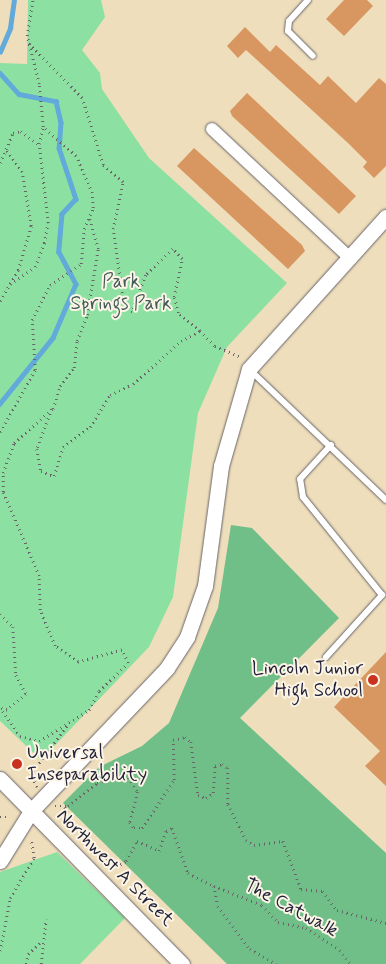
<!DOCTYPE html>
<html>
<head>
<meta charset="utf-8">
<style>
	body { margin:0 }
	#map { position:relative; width:386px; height:964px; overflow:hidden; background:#eedebc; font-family:Mynerve,sans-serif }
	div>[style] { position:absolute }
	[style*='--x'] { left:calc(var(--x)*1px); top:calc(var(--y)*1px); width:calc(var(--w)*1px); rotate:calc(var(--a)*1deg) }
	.green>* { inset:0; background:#8ce1a2 }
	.forest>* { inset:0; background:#71bf88 }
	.stream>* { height:4.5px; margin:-2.25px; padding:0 2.25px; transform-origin:2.25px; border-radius:2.25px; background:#62aad9 }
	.building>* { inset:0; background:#d89660 }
	.path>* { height:2.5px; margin-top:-1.25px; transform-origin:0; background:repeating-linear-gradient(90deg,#696468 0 1px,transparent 0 5px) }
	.roads { filter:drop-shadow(0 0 1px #696468) drop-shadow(0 0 1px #696468) }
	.service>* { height:6px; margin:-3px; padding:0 3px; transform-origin:3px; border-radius:3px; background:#fff }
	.minor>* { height:12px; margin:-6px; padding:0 6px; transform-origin:6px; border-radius:6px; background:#fff }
	.tertiary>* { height:15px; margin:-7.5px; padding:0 7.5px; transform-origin:7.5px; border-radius:7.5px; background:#fff }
	.dots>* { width:14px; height:14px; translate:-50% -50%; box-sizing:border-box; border:2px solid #fcf5e5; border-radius:50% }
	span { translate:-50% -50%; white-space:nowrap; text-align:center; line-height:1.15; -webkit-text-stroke:4px #fcf5e5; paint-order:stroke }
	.park-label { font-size:19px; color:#425b5a }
	.poi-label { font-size:19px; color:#22223b }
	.right { translate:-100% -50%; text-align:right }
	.left { translate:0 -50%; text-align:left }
	.street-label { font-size:19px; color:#22223b }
</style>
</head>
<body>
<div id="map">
	<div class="green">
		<i style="clip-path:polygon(28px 0,101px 0,105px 17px,82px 50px,100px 73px,102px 89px,149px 158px,287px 283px,227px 347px,198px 413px,173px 597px,149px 647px,41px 760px,0 721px,0 63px,27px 64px)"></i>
		<i style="clip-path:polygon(57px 852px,125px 918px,80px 964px,0 964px,0 872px)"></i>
	</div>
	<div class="forest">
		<i style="clip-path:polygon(231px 525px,252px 528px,339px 618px,240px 718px,386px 853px,386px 964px,227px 964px,63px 803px,99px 767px,142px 746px,169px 723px,218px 608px)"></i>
	</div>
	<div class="stream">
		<i style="--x:0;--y:52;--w:26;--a:-67"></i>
		<i style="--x:10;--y:28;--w:28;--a:-82"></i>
		<i style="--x:0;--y:73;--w:28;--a:48"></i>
		<i style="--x:19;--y:94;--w:38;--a:11"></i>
		<i style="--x:56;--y:101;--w:22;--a:77"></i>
		<i style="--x:61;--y:122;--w:26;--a:94"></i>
		<i style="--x:59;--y:148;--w:54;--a:71.6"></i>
		<i style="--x:76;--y:199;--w:21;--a:133"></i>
		<i style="--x:62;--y:214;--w:38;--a:95"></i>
		<i style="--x:59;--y:252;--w:36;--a:62"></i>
		<i style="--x:76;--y:284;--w:59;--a:113.1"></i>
		<i style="--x:53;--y:338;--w:85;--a:128.8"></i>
	</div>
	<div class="building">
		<i style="clip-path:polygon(344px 0,367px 0,373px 6px,344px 36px,326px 19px)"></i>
		<i style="clip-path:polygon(245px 27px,270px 52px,276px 45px,320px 85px,328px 76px,356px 103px,379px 78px,386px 84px,386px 166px,374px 178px,363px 167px,367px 162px,348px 143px,246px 50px,238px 58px,227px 46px)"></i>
		<i style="clip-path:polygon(247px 93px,356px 196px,339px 214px,232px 116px,230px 111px)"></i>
		<i style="clip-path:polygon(194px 148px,302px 245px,305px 251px,288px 269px,177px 166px)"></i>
		<i style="clip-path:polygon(386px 652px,386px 786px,365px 766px,380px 751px,334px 707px)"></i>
	</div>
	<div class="path">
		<i style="--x:0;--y:163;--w:33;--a:-67"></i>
		<i style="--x:13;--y:133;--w:8;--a:-14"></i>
		<i style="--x:21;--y:131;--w:21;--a:37"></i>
		<i style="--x:10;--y:284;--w:30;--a:-34"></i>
		<i style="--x:35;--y:267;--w:26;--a:-69"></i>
		<i style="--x:44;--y:243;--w:20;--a:-79"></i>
		<i style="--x:48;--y:223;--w:80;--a:-96.5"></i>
		<i style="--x:39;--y:144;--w:17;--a:-77"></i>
		<i style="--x:0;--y:301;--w:36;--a:-60"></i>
		<i style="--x:18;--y:270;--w:46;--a:-73.5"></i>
		<i style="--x:31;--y:226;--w:55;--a:-99.5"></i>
		<i style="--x:22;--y:172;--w:29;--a:-126"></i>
		<i style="--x:200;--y:331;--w:21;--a:45"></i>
		<i style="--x:215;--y:346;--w:28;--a:23"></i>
		<i style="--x:53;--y:409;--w:24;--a:-73"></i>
		<i style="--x:60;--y:386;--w:23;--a:-52"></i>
		<i style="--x:74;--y:368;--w:27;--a:-84"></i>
		<i style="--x:77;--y:341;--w:28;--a:-69"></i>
		<i style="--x:87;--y:315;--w:67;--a:-80.5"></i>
		<i style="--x:98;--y:249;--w:33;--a:-106"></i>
		<i style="--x:0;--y:432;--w:71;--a:-60.6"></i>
		<i style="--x:35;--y:370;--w:50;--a:-93.4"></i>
		<i style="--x:32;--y:320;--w:39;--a:-63"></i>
		<i style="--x:50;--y:285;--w:37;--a:-34"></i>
		<i style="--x:81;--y:264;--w:35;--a:-85"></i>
		<i style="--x:84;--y:229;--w:23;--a:-67"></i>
		<i style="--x:93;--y:208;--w:15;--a:-94"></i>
		<i style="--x:92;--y:193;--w:40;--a:-113.4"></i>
		<i style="--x:76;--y:156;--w:44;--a:-138.7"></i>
		<i style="--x:43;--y:127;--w:43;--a:-95.3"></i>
		<i style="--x:39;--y:84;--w:49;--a:-104"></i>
		<i style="--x:27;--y:36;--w:36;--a:-81"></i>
		<i style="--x:0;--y:614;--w:18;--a:45"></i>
		<i style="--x:13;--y:627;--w:48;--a:86.4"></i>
		<i style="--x:16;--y:675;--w:21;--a:62"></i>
		<i style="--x:26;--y:694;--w:25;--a:140"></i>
		<i style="--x:7;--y:710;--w:7;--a:-164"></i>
		<i style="--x:3;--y:711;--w:30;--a:56"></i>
		<i style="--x:20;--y:736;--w:20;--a:15"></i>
		<i style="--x:39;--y:741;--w:59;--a:-31.8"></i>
		<i style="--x:89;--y:710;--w:21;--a:-62"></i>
		<i style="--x:99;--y:691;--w:40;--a:-44"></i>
		<i style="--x:128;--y:663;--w:14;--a:-115"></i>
		<i style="--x:122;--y:650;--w:46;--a:164.7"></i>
		<i style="--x:78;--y:662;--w:28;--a:-145"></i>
		<i style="--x:55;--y:646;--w:39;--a:-113"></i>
		<i style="--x:40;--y:610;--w:34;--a:-92"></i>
		<i style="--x:39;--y:576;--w:91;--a:-113.2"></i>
		<i style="--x:3;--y:492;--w:19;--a:-90"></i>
		<i style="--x:3;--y:473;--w:32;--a:-70"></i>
		<i style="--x:14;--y:443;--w:51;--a:-41.8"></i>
		<i style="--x:52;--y:409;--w:43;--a:110.6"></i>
		<i style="--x:37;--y:449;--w:22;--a:80"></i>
		<i style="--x:41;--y:471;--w:14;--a:21"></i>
		<i style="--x:54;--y:476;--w:30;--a:-73"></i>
		<i style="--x:63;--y:447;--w:34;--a:-37"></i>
		<i style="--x:90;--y:427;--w:38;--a:-58"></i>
		<i style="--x:110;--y:395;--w:25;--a:-26"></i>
		<i style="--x:133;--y:384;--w:64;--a:-41.9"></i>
		<i style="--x:181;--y:341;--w:21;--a:-28"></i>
		<i style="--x:200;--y:331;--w:28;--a:-141"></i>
		<i style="--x:178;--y:313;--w:16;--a:-104"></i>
		<i style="--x:174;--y:297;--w:39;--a:-78"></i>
		<i style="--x:182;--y:259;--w:13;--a:-132"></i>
		<i style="--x:173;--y:249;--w:37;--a:136"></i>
		<i style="--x:146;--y:275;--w:40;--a:111"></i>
		<i style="--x:132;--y:312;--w:9;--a:-153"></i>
		<i style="--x:124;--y:308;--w:80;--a:-97.9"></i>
		<i style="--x:113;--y:229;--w:48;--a:-78"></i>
		<i style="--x:123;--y:182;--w:26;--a:-140"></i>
		<i style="--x:103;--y:165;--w:70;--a:-107.4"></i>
		<i style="--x:82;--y:98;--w:77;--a:-134.5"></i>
		<i style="--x:37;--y:787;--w:14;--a:-120"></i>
		<i style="--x:30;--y:775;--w:65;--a:-53.1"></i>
		<i style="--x:55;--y:806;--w:13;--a:0"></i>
		<i style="--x:68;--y:806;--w:37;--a:-38"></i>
		<i style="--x:97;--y:783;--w:31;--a:-19"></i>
		<i style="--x:126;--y:773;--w:22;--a:58"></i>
		<i style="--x:138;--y:792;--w:31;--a:105"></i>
		<i style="--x:130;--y:822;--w:7;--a:56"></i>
		<i style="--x:134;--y:828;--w:8;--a:0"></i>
		<i style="--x:142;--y:828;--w:58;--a:-56.3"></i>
		<i style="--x:174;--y:780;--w:40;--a:-91.4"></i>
		<i style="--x:173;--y:740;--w:12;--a:-14"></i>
		<i style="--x:185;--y:737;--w:8;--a:40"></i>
		<i style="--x:191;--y:742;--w:53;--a:82.5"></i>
		<i style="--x:198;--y:795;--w:9;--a:21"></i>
		<i style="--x:206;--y:798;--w:9;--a:-36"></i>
		<i style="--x:213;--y:793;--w:27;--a:-86"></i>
		<i style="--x:215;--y:766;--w:7;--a:-16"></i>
		<i style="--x:222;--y:764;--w:7;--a:34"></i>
		<i style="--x:228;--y:768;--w:36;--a:90"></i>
		<i style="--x:228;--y:804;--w:40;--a:63.4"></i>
		<i style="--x:246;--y:840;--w:9;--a:32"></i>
		<i style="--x:254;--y:845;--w:29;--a:-8"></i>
		<i style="--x:283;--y:841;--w:51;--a:69.4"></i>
		<i style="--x:301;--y:889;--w:22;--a:5"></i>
		<i style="--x:323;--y:891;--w:24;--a:54"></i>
		<i style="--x:337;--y:910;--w:51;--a:14.9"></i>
		<i style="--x:65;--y:807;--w:17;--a:65"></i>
		<i style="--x:72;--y:822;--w:63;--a:45.6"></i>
		<i style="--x:116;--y:867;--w:12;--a:-31"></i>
		<i style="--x:126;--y:861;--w:23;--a:-61"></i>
		<i style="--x:137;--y:841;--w:24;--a:24"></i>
		<i style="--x:159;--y:851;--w:21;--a:-71"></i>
		<i style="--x:166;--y:831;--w:7;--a:-27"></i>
		<i style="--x:172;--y:828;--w:48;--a:70.4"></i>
		<i style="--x:188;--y:873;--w:29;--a:27"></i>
		<i style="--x:214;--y:886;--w:20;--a:79"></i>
		<i style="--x:218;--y:906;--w:54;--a:53.3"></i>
		<i style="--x:250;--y:949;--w:30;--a:30"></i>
		<i style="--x:0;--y:817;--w:10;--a:0"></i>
		<i style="--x:214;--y:886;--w:52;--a:21.6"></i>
		<i style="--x:262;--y:905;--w:23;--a:47"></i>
		<i style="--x:278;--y:922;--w:29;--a:12"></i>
		<i style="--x:306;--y:928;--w:40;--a:32.9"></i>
		<i style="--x:340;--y:950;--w:18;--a:52"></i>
		<i style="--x:0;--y:951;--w:54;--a:-79.3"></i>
		<i style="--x:10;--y:898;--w:47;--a:-59"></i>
		<i style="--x:34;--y:858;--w:19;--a:-99"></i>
		<i style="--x:26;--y:964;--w:10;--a:-79"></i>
		<i style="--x:28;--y:954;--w:16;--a:-43"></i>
		<i style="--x:41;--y:964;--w:45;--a:-83.7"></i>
	</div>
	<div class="roads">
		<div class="service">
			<i style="--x:308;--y:0;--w:28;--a:132"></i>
			<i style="--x:289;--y:21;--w:10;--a:96"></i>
			<i style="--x:288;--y:31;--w:35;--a:45"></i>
			<i style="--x:250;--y:370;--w:188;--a:43.7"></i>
			<i style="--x:326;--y:657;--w:84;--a:-47.9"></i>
			<i style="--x:382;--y:595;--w:126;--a:-128.9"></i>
			<i style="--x:303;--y:497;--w:18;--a:-99"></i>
			<i style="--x:300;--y:479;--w:46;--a:-47.6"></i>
		</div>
		<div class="minor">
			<i style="--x:212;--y:129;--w:190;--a:43.1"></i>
		</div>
		<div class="tertiary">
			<i style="--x:0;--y:779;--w:260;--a:45.5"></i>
			<i style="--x:0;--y:861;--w:59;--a:-58.2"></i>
			<i style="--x:31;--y:811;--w:197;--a:-46.4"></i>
			<i style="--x:167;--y:668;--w:37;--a:-57"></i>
			<i style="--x:187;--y:637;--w:54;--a:-70.6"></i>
			<i style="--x:205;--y:586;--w:121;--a:-82.4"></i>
			<i style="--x:221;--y:466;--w:101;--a:-73.9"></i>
			<i style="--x:249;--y:369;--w:205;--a:-48"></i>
		</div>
	</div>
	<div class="dots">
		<i style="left:373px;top:680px;background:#c8321e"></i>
		<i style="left:17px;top:764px;background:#c8321e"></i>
	</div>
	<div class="park-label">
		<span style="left:121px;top:293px">Park<br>Springs Park</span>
	</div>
	<div class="poi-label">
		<span class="right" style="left:363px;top:680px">Lincoln Junior<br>High School</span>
		<span class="left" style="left:27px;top:764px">Universal<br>Inseparability</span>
	</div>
	<div class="street-label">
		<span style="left:115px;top:868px;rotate:45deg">Northwest A Street</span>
		<span style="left:291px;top:908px;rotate:28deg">The Catwalk</span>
	</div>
</div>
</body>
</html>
